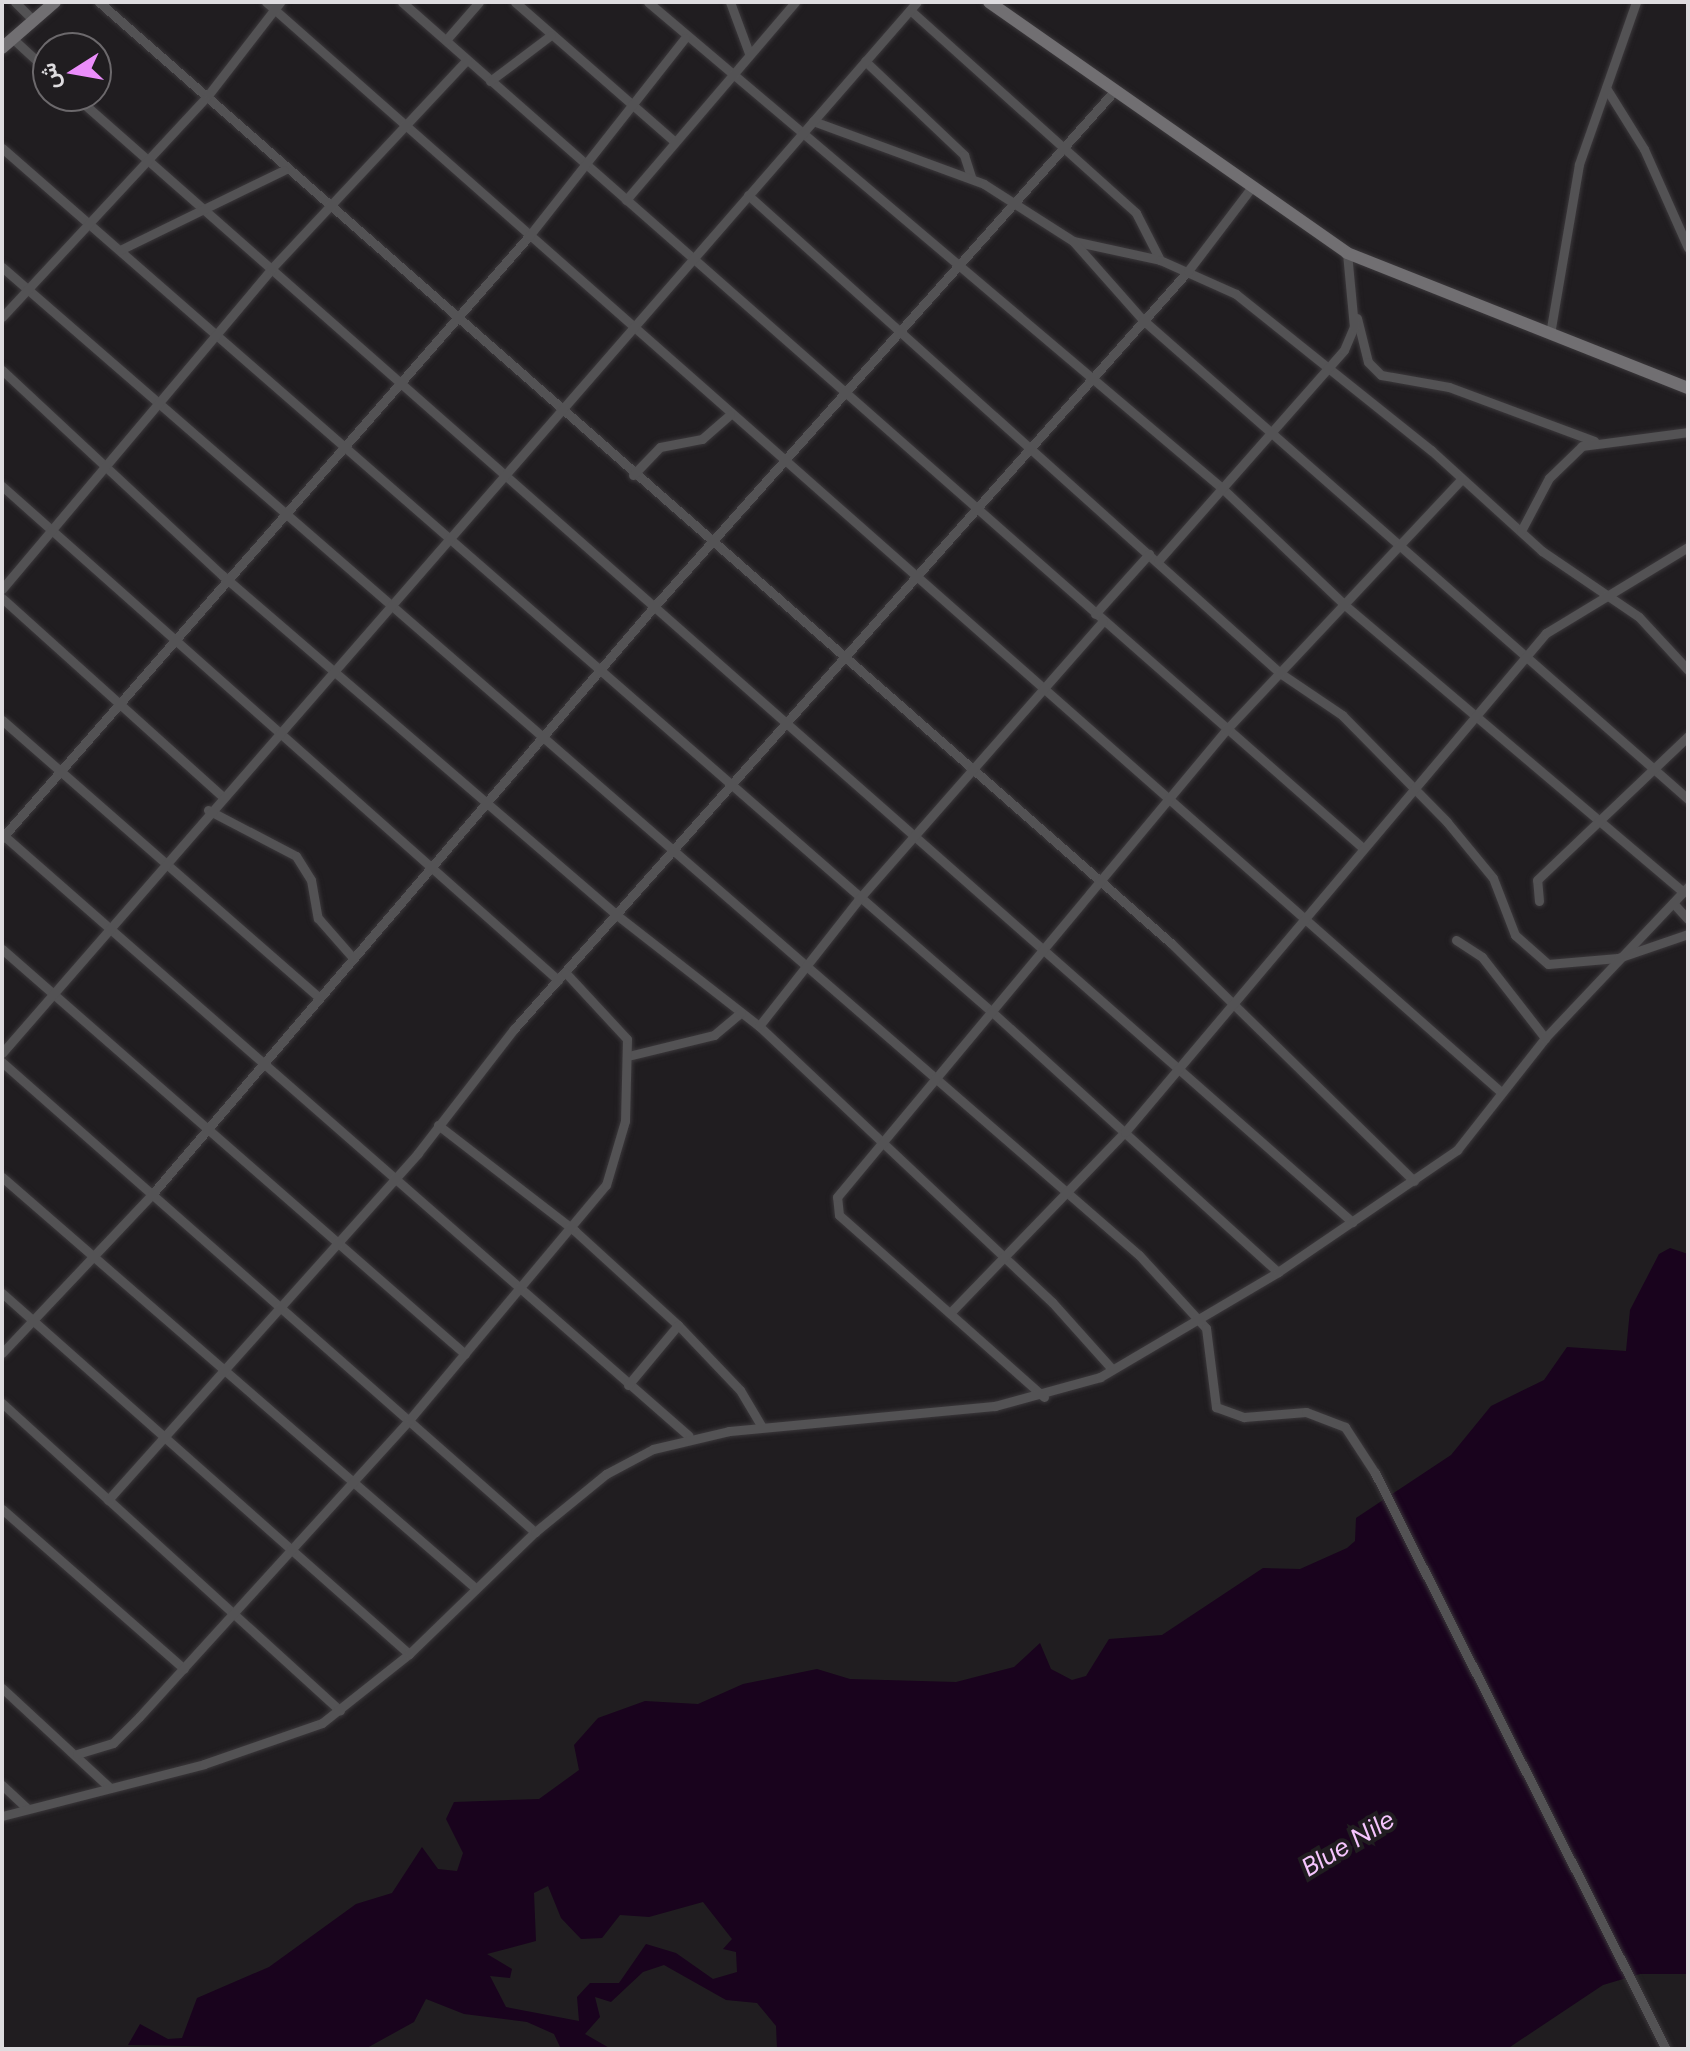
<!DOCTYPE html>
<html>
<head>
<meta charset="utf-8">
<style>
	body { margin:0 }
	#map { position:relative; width:1690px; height:2051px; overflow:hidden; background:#201d20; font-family:Figtree,Vazirmatn,sans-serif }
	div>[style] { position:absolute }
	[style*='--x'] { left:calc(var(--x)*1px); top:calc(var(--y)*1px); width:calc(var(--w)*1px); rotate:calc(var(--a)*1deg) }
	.water>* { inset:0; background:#19031d }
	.roads { filter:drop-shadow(0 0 2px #3b383b) drop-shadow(0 0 2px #3b383b) }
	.minor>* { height:9px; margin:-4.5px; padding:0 4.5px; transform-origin:4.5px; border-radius:4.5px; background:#535254 }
	.secondary>* { height:12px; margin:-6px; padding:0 6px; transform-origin:6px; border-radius:6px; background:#716f72 }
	span { translate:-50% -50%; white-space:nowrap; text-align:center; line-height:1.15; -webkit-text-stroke:8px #201d20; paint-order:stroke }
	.water-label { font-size:26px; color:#f6c5fe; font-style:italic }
	.frame { position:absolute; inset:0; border:4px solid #dedcdf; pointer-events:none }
	.north { position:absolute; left:32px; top:32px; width:80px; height:80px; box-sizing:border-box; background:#201d20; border:2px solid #6c696c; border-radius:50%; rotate:259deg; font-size:22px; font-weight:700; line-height:32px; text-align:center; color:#dedcdf }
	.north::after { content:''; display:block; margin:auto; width:28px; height:36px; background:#eb8dfb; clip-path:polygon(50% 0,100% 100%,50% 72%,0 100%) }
</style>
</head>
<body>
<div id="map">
	<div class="water">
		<i style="clip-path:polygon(evenodd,1670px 1248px,1688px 1254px,1688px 1974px,1640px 1974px,1603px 1985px,1507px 2049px,777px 2049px,776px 2026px,757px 2003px,726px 2000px,664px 1965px,643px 1972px,611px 2002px,595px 1997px,600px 2017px,585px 2034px,611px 2049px,561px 2049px,554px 2034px,527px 2022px,464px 2014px,426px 1999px,414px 2022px,365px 2049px,128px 2045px,140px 2024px,168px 2039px,182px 2038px,197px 1998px,269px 1967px,356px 1904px,392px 1893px,422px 1847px,438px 1869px,457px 1871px,463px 1853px,446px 1819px,454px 1802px,539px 1799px,579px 1770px,574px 1745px,598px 1718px,645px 1701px,698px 1704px,743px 1684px,817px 1669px,850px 1679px,956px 1682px,1014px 1667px,1040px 1643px,1051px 1669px,1072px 1680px,1086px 1676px,1109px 1639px,1162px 1635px,1263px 1568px,1300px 1569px,1347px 1548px,1355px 1541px,1356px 1518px,1451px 1455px,1491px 1406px,1544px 1380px,1567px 1347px,1626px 1351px,1630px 1310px,1659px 1254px,1670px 1248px,548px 1886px,561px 1918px,581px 1939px,602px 1938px,620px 1915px,649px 1917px,703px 1902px,732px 1939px,723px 1949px,736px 1952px,737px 1972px,713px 1979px,676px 1953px,646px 1944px,619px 1983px,590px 1983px,577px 1997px,579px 2021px,506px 2007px,490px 1976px,510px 1978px,512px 1969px,487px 1954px,536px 1941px,534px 1893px,548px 1886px)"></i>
	</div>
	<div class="roads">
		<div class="minor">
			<i style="--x:15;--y:2;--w:25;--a:45"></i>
			<i style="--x:99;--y:2;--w:1426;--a:41.28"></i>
			<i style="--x:1171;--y:943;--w:340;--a:44.4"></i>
			<i style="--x:266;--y:2;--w:1647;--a:41.43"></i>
			<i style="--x:402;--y:2;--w:1280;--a:41.36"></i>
			<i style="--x:515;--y:2;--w:211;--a:41.2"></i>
			<i style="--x:648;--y:2;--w:754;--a:40.26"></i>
			<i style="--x:1223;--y:489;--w:170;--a:43.6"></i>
			<i style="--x:1346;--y:606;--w:442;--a:40.3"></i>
			<i style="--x:730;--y:2;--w:54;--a:69.6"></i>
			<i style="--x:910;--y:10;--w:304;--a:41.9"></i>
			<i style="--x:1136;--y:213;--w:53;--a:62.9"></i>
			<i style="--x:12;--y:38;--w:49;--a:42.5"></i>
			<i style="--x:446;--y:40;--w:50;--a:-49"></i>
			<i style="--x:865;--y:61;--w:137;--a:43.5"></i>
			<i style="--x:964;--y:155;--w:25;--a:72"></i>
			<i style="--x:490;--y:81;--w:76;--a:-37"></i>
			<i style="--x:1606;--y:88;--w:72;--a:58.1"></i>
			<i style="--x:1644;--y:149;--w:108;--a:66"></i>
			<i style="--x:75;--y:96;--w:1703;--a:41.4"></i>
			<i style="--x:813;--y:121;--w:182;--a:20.2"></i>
			<i style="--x:984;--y:184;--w:106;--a:32.6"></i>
			<i style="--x:1073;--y:241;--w:89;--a:12.3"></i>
			<i style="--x:1160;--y:260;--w:83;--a:24.1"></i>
			<i style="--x:1236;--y:294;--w:250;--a:38.7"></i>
			<i style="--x:1431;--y:450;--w:150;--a:42.3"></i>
			<i style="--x:1542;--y:551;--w:117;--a:34.2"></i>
			<i style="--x:1639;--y:617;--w:72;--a:47.2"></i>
			<i style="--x:2;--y:148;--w:1313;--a:41.11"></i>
			<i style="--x:991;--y:1011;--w:388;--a:42.3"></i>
			<i style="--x:748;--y:195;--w:715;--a:41.94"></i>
			<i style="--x:1280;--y:673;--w:75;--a:34.1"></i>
			<i style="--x:1342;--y:715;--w:150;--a:45.5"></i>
			<i style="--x:1447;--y:822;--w:72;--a:50.6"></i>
			<i style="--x:1493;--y:878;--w:61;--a:68.9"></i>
			<i style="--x:1515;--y:935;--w:44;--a:41.3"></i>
			<i style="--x:1548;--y:964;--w:70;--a:-4.9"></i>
			<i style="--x:1618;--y:958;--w:74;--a:-18.9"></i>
			<i style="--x:626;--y:200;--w:260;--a:-49.5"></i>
			<i style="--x:1073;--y:241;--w:106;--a:48.5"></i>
			<i style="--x:1143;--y:320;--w:726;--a:41.31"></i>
			<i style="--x:120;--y:250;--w:182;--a:-26"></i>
			<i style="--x:2;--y:267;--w:1506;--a:40.99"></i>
			<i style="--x:1139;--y:1255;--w:99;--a:47.5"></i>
			<i style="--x:1206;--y:1328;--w:80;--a:82.8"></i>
			<i style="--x:1216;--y:1407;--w:30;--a:20"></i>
			<i style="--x:1244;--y:1417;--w:62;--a:-4.6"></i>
			<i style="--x:1306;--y:1412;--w:42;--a:21"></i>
			<i style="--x:1345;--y:1427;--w:55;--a:56.9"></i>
			<i style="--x:1375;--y:1473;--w:645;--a:63.2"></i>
			<i style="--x:2;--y:317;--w:304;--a:-47.1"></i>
			<i style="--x:209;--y:94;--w:116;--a:-52.3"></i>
			<i style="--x:1357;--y:318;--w:45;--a:76"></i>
			<i style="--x:1368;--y:362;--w:18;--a:45"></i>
			<i style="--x:1381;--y:375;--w:69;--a:10"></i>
			<i style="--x:1449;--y:387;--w:155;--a:20.4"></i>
			<i style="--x:1551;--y:328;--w:166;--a:-80.3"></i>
			<i style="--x:1579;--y:164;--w:172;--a:-70.6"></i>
			<i style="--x:2;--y:370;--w:301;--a:43"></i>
			<i style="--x:222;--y:575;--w:523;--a:40.73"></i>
			<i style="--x:618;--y:916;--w:179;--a:38"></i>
			<i style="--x:759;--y:1026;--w:403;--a:43.3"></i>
			<i style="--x:1052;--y:1302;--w:90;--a:48.2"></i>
			<i style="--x:633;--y:475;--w:39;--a:-46"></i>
			<i style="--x:660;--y:447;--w:43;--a:-10.8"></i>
			<i style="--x:702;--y:439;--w:37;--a:-41"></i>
			<i style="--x:2;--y:486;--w:744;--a:41.62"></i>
			<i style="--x:1521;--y:531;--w:60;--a:-62.2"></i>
			<i style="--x:1549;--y:478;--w:46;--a:-44.1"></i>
			<i style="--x:1582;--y:446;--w:107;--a:-7.5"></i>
			<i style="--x:1158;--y:561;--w:281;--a:-48.6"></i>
			<i style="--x:1344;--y:350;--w:25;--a:-67"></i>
			<i style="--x:1354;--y:327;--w:74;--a:-95.4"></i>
			<i style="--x:2;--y:589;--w:419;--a:-49.9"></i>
			<i style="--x:272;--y:268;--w:284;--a:-46.9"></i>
			<i style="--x:2;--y:598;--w:295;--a:42"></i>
			<i style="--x:1095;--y:614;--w:81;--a:-48"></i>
			<i style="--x:2;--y:720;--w:422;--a:41.2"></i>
			<i style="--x:208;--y:810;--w:99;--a:27.6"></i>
			<i style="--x:296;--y:856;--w:28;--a:58"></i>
			<i style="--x:311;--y:880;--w:39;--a:80"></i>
			<i style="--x:318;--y:918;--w:53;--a:48.8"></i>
			<i style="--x:2;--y:834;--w:913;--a:41.23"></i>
			<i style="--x:2;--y:838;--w:800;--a:-48.8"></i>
			<i style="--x:529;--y:236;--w:252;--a:-51.8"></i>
			<i style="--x:1539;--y:901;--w:21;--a:-95"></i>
			<i style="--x:1537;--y:880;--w:209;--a:-43.6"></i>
			<i style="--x:1673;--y:903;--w:22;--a:47"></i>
			<i style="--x:1456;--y:940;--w:31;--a:33"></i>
			<i style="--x:1482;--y:957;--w:103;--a:52.1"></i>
			<i style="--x:2;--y:949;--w:615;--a:41.18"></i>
			<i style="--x:759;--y:1026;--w:160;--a:-51.8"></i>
			<i style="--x:858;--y:900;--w:371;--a:-48.7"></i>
			<i style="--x:2;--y:1053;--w:1393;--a:-48.96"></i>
			<i style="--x:628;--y:1056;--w:89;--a:-13.7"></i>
			<i style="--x:714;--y:1035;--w:35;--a:-40"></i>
			<i style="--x:2;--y:1062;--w:711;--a:41.41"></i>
			<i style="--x:438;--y:1125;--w:173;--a:37.7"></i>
			<i style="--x:575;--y:1231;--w:139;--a:42.4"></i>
			<i style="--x:678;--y:1325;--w:90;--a:46.4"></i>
			<i style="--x:740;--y:1390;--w:43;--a:59.3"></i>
			<i style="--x:2;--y:1177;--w:624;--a:40.97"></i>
			<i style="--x:2;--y:1293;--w:544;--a:41.57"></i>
			<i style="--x:950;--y:1313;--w:252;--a:-46"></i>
			<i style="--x:1125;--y:1132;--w:653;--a:-49.85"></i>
			<i style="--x:1546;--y:633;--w:166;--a:-31.2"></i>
			<i style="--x:2;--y:1353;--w:221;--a:-46.6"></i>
			<i style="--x:154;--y:1192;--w:767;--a:-49.5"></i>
			<i style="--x:652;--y:609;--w:696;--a:-48.26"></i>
			<i style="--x:628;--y:1385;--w:78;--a:-50.2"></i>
			<i style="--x:1044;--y:1397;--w:274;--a:-138.4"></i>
			<i style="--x:839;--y:1215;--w:18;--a:-96"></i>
			<i style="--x:837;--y:1197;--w:608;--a:-50.21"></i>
			<i style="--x:1226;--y:730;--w:343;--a:-46.8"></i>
			<i style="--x:2;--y:1403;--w:457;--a:42.3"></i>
			<i style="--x:108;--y:1500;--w:465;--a:-48.2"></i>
			<i style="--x:418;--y:1153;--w:157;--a:-52.3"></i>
			<i style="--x:514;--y:1029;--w:1014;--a:-48.36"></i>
			<i style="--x:1188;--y:271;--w:104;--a:-52.8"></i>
			<i style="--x:2;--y:1509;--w:242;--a:41.3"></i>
			<i style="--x:2;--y:1688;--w:147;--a:42.8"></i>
			<i style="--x:77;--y:1754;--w:38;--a:-17"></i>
			<i style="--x:113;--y:1743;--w:37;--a:-45"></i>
			<i style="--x:139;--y:1717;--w:403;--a:-47.7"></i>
			<i style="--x:410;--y:1419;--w:305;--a:-50.1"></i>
			<i style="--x:606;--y:1185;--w:67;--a:-73.5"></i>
			<i style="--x:625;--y:1121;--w:82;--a:-88.6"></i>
			<i style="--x:627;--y:1039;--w:91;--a:-132.8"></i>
			<i style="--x:2;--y:1785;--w:35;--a:43"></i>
			<i style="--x:2;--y:1816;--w:209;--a:-14.4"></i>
			<i style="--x:204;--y:1764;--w:125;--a:-19.2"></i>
			<i style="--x:322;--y:1723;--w:111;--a:-38.4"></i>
			<i style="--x:409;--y:1654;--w:175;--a:-44.1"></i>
			<i style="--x:535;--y:1532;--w:92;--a:-39.2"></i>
			<i style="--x:606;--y:1474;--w:53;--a:-28"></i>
			<i style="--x:653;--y:1449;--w:78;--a:-13.3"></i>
			<i style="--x:729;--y:1431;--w:267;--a:-5.4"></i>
			<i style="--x:995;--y:1406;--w:109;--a:-15.4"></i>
			<i style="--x:1100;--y:1377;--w:207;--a:-30.5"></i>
			<i style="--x:1278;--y:1272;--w:217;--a:-34.3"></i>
			<i style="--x:1457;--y:1150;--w:142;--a:-51.8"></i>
			<i style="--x:1545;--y:1038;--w:208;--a:-46.6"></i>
		</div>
		<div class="secondary">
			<i style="--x:989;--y:2;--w:437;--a:35"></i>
			<i style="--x:1347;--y:253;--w:367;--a:21.6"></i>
			<i style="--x:2;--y:48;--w:70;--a:-41"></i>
		</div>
	</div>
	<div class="water-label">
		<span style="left:1348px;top:1844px;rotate:-31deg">Blue Nile</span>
	</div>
	<div class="frame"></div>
	<div class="north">ش</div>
</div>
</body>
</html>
